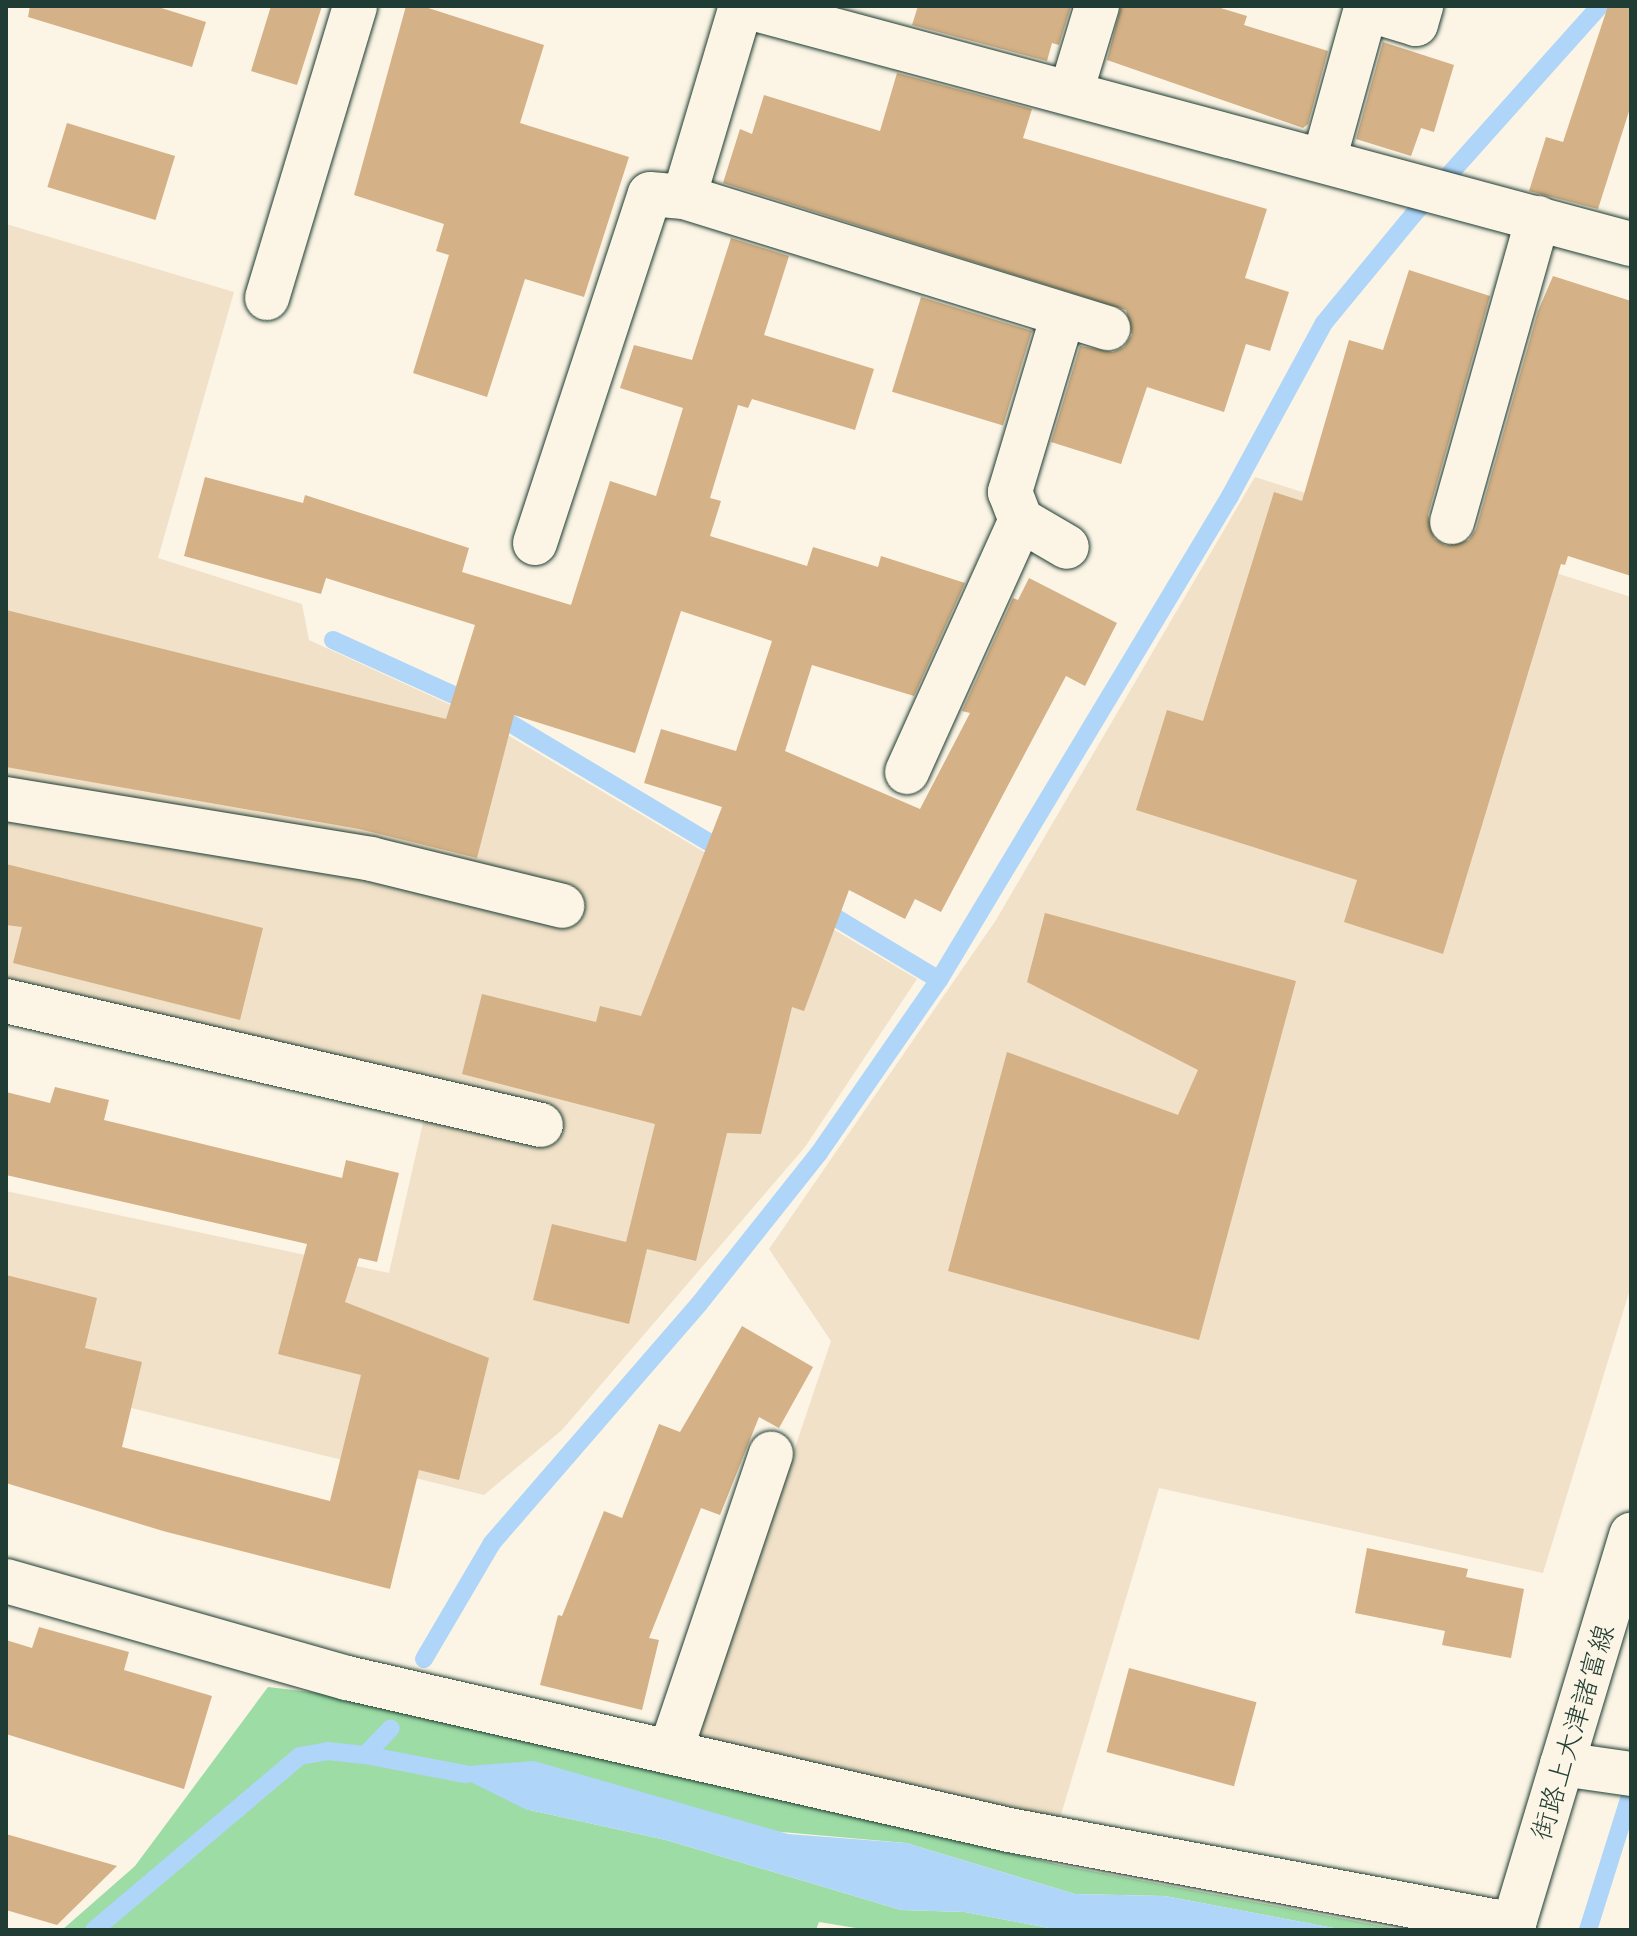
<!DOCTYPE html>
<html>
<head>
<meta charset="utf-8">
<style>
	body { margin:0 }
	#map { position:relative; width:1637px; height:1936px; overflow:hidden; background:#fcf5e5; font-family:"Patrick Hand","Klee One",sans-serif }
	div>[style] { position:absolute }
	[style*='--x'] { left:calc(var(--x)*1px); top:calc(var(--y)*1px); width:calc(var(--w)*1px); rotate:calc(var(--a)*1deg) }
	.built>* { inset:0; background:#f0e1c8 }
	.green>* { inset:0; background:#9ddca5 }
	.water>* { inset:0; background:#afd5f9 }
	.stream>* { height:18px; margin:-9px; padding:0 9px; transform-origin:9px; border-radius:9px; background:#afd5f9 }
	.building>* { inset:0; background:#d4b186; transform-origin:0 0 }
	.roads { filter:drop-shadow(0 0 2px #1f3d34) drop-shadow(0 0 2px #1f3d34) }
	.street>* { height:44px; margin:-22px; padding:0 22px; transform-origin:22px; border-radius:22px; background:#fcf5e5 }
	.secondary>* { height:44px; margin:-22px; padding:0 22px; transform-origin:22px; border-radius:22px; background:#fcf5e5 }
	span { translate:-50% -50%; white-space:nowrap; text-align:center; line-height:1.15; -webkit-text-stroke:6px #fcf5e5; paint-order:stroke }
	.street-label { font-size:28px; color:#1f3d34 }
	.frame { position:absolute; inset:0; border:8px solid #1f3d34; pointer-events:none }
</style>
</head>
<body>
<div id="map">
	<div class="built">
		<i style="clip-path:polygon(6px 224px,234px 292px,158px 558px,302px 604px,309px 640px,479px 718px,917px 979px,805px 1147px,562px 1430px,484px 1495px,6px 1377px,6px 1191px,389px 1273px,432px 1083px,6px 982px)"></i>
		<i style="clip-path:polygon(1255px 477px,1631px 597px,1631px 1286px,1543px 1573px,1159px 1488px,1057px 1828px,695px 1744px,831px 1341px,769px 1249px,996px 920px)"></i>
	</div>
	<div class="green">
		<i style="clip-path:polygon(268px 1687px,353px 1697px,1060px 1865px,1403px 1930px,1344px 1930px,1165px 1896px,1075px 1894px,906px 1843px,525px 1809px,666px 1840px,901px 1910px,965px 1912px,1059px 1930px,868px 1930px,819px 1922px,816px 1930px,62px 1930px,135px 1866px)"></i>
	</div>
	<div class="water">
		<i style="clip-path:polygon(534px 1761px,788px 1834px,906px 1843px,1075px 1894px,1165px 1896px,1344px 1930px,1059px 1930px,965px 1912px,901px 1910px,666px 1840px,525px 1809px,442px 1768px)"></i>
	</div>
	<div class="stream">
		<i style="--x:333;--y:640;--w:176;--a:24.5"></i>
		<i style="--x:493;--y:713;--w:273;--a:30.9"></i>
		<i style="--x:818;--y:907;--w:141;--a:31.1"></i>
		<i style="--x:424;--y:1659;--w:134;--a:-59.6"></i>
		<i style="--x:492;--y:1543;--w:316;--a:-49.1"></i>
		<i style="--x:699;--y:1304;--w:193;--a:-51.5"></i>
		<i style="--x:819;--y:1153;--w:211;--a:-55.3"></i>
		<i style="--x:939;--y:980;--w:565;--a:-58.98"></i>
		<i style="--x:1230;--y:496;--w:197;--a:-61.5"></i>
		<i style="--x:1324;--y:323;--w:140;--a:-50.5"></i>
		<i style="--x:1413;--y:215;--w:280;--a:-48.2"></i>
		<i style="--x:365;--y:1755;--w:37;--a:-46"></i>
		<i style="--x:94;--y:1930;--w:270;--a:-40.2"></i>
		<i style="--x:300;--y:1756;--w:27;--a:-10"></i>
		<i style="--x:327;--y:1751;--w:38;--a:6"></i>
		<i style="--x:365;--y:1755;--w:102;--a:10.8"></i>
		<i style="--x:1588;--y:1930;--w:144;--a:-72.6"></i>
	</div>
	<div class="building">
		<i style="clip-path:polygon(30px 6px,155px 6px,206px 22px,192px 67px,28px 17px)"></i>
		<i style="clip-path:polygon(271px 6px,322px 6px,297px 85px,251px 71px)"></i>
		<i style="clip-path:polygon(406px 6px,422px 6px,544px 45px,520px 123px,629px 157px,584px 297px,525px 279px,487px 397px,413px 373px,449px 255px,436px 251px,444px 224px,354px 195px)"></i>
		<i style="clip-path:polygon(918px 6px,1071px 6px,1059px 45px,1052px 43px,1047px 61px,912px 25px)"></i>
		<i style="clip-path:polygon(1121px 6px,1214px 6px,1247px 16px,1244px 25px,1328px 51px,1308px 124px,1303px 128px,1107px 60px)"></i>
		<i style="clip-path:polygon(1608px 6px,1631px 6px,1631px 105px,1598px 209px,1529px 191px,1546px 137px,1563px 142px)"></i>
		<i style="clip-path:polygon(1383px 42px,1454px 65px,1434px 132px,1421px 128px,1411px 156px,1356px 139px)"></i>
		<i style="clip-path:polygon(897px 73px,1032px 109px,1023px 138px,1267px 209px,1245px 278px,1289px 292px,1270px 351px,1246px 344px,1224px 412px,1147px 387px,1121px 464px,1051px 442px,1080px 346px,1113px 352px,1124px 347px,1132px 335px,1126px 310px,723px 183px,740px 129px,752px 134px,764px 95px,880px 131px)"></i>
		<i style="left:67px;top:123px;width:113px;height:67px;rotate:17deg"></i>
		<i style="clip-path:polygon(731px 238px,789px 256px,764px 335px,874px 369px,855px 430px,752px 399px,748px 408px,738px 405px,710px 498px,721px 501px,710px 536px,807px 566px,813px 547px,878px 567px,881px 556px,965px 583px,914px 696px,812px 665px,785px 751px,920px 809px,970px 713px,962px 711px,1013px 598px,1018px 600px,1029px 578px,1117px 623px,1085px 686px,1066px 676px,941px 912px,915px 899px,905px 919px,849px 890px,804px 1011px,792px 1007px,761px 1134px,727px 1133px,696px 1261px,647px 1249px,629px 1324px,533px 1300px,552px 1224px,626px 1242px,655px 1124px,462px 1074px,482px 994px,596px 1022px,600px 1006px,641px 1016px,722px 807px,644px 783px,661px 729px,736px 751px,772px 641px,681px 611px,635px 753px,514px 715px,477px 858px,359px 829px,6px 767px,6px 610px,446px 719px,475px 625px,326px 578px,321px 594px,184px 556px,205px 477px,303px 503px,305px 495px,469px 548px,462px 572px,571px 605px,610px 481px,656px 496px,683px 408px,620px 388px,634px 345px,692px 360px)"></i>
		<i style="clip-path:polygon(1409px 270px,1490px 296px,1428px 515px,1434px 539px,1446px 546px,1469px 540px,1476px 529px,1538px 311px,1553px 276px,1631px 301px,1631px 576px,1568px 556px,1565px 565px,1561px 564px,1443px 954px,1344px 922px,1357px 880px,1136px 810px,1167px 710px,1203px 721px,1274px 492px,1302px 501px,1349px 340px,1383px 350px)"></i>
		<i style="left:921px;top:297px;width:116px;height:99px;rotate:17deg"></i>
		<i style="clip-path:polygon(6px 864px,263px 928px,240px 1020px,13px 963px,22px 927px,6px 925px)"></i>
		<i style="clip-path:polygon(1045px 913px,1296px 981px,1199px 1340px,948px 1271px,1007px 1052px,1178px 1115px,1198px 1070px,1027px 982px)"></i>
		<i style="clip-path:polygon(55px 1087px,109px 1100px,104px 1120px,342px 1178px,346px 1160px,399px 1173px,377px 1262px,359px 1258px,345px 1302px,489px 1358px,459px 1480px,419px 1470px,390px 1589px,163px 1531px,6px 1483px,6px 1275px,97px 1298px,85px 1348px,142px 1362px,122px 1447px,330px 1501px,361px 1375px,278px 1354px,307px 1244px,6px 1175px,6px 1092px,50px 1103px)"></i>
		<i style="clip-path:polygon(742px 1326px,813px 1367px,779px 1428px,759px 1417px,720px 1515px,701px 1508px,649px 1638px,659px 1640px,642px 1710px,540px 1685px,558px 1615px,562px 1616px,604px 1511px,622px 1518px,659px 1424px,680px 1432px)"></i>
		<i style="clip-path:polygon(1367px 1548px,1468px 1569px,1466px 1577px,1524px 1589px,1511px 1658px,1442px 1645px,1445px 1631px,1355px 1613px)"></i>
		<i style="clip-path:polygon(39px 1627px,129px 1652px,124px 1670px,212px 1696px,184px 1789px,6px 1734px,6px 1640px,32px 1648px)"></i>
		<i style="left:1129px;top:1668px;width:132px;height:87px;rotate:15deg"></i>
		<i style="clip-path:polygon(6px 1834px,117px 1866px,57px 1925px,6px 1910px)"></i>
	</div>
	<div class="roads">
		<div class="street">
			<i style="--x:741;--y:6;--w:199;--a:106.6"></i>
			<i style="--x:684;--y:197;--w:444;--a:17.2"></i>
			<i style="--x:744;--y:6;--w:918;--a:15.02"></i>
			<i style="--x:1071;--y:92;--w:90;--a:-73.2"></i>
			<i style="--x:1324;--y:160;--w:157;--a:-74.5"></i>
			<i style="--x:1366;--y:9;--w:52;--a:16.7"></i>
			<i style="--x:1416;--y:24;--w:19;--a:-74"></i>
			<i style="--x:267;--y:298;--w:305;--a:-73.2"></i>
			<i style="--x:1063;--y:315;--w:185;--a:106.7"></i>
			<i style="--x:1010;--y:492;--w:30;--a:69"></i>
			<i style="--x:1021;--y:520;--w:53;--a:30.4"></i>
			<i style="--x:1452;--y:522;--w:316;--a:-74.2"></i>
			<i style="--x:535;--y:543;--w:367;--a:-71.8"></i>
			<i style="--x:650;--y:194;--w:34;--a:5"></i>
			<i style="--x:907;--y:772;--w:277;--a:-65.7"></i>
			<i style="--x:6;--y:799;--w:370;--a:9.3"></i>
			<i style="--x:371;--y:859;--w:197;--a:13.8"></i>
			<i style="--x:6;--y:1001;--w:549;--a:13.05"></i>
			<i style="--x:6;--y:1581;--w:355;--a:15.9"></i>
			<i style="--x:347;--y:1678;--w:679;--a:12.93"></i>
			<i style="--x:1009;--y:1830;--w:514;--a:10.65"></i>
			<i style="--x:670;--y:1752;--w:315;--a:-71.3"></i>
			<i style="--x:1562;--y:1764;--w:70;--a:8.2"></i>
		</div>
		<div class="secondary">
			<i style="--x:1512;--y:1930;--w:413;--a:-73.2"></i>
		</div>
	</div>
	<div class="street-label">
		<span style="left:1572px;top:1732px;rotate:-73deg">街路上大津諸富線</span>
	</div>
	<div class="frame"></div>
</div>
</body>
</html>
